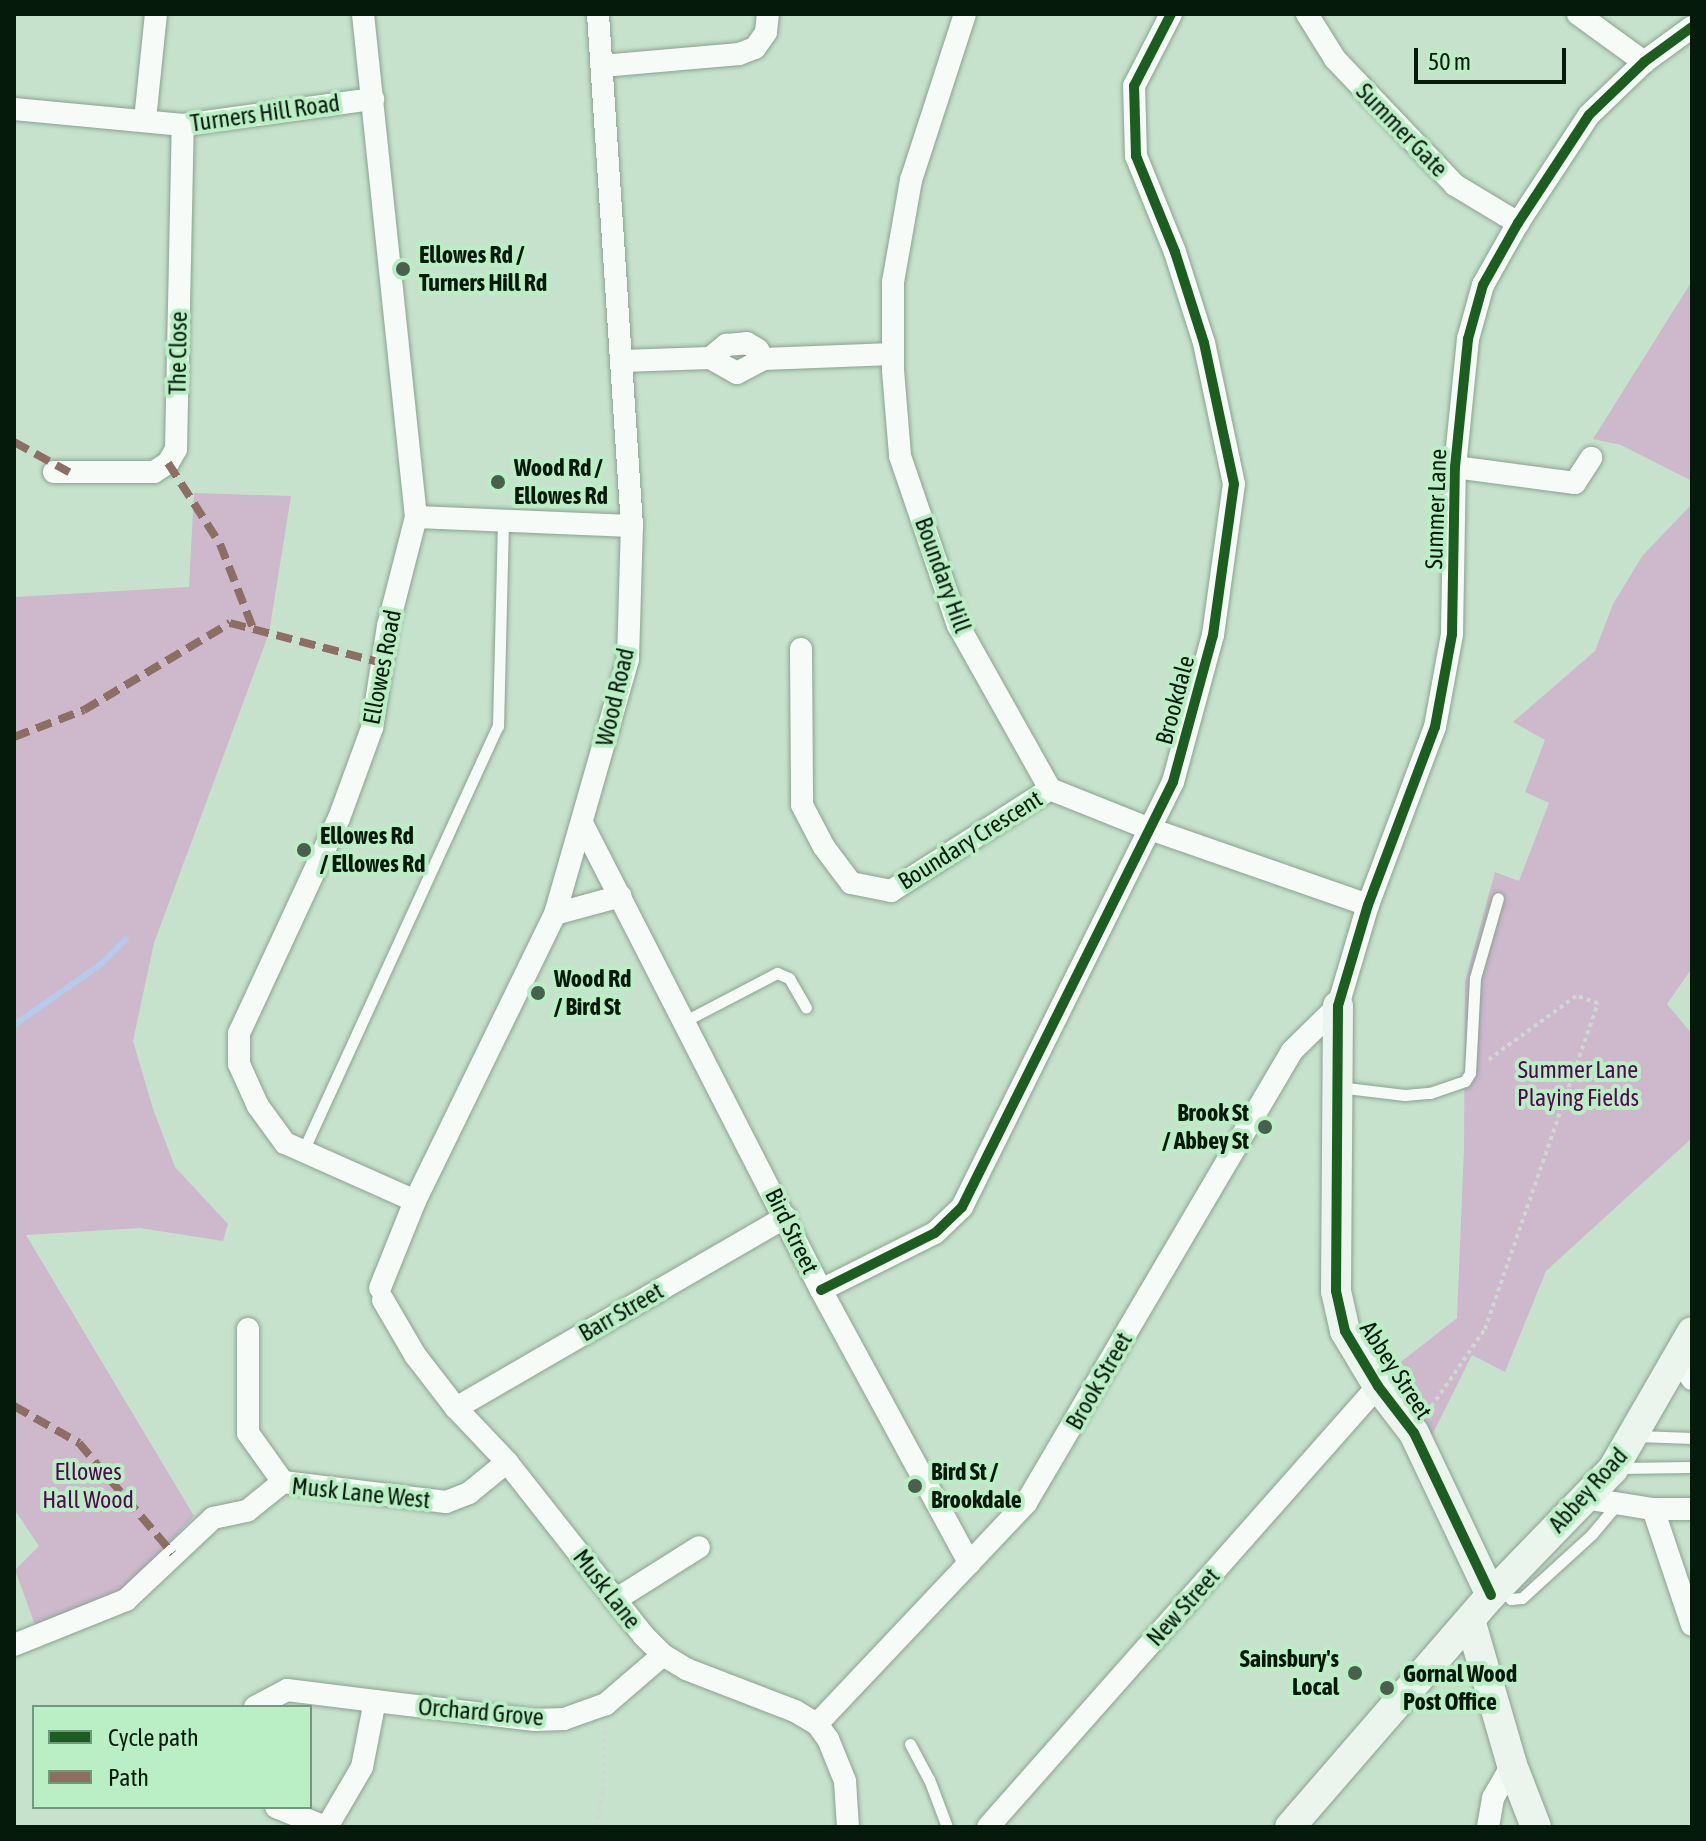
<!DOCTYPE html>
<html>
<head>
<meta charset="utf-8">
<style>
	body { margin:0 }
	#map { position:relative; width:1706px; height:1841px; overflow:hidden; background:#c6e2cc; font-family:"Asap Condensed",sans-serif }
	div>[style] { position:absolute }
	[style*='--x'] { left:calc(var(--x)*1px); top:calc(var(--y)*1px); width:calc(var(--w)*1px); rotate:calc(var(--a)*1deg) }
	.green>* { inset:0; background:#cdb8cc }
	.stream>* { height:6px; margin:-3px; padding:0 3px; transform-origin:3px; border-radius:3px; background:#b5caec }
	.path>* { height:4px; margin-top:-2px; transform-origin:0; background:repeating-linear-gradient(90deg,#ced7d0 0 4px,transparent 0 8px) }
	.roads { filter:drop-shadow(0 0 2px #8ca291) drop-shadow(0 0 2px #8ca291) }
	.lane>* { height:11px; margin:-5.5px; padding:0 5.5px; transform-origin:5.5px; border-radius:5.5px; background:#f6fbf7 }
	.street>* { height:22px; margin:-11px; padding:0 11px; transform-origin:11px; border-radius:11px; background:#f6fbf7 }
	.secondary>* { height:30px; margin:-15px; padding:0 15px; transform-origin:15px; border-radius:15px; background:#ebf4ed }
	.quiet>* { height:8px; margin-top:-4px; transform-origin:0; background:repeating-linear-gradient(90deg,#8d6e63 0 16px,transparent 0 24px) }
	.cycleway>* { height:10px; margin:-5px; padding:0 5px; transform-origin:5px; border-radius:5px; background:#1b5e20 }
	.dots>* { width:22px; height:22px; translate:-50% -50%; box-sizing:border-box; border:4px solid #baeec5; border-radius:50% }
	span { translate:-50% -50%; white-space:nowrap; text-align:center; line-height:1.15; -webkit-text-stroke:8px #baeec5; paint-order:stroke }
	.street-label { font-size:24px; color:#061a0c }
	.poi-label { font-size:24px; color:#061a0c; font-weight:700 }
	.left { translate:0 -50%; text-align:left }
	.right { translate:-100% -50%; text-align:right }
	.park-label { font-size:24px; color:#550651 }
	.frame { position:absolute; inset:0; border:16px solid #061a0c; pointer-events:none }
	.legend { position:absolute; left:32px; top:1705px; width:280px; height:104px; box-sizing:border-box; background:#baeec5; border:2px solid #72997b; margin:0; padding:10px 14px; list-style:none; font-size:24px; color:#061a0c }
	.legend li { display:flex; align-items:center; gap:16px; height:40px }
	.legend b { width:40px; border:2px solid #72997b }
	.scale { position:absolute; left:1414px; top:48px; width:152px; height:36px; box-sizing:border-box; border:4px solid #061a0c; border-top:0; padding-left:10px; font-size:24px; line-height:28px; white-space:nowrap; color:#061a0c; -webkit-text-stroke:6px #baeec5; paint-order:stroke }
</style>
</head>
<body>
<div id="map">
	<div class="green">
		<i style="clip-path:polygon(1692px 281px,1692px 481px,1621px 445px,1593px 439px)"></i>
		<i style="clip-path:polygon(194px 493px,291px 496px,269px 633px,154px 943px,133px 1041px,153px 1109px,175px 1167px,228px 1224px,223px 1241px,140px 1228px,26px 1235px,194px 1516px,119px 1598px,38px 1633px,15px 1570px,39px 1546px,14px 1509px,14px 597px,189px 587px)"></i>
		<i style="clip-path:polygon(1692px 504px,1692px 968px,1667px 1004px,1692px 1034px,1692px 1138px,1546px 1271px,1505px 1372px,1472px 1355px,1432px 1435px,1388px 1372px,1457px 1318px,1464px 1148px,1465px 982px,1495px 872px,1519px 881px,1549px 803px,1525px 792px,1545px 740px,1513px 722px,1595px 651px,1613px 604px,1643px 555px)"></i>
	</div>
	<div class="stream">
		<i style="--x:14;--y:1025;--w:106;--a:-35"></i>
		<i style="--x:101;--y:964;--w:35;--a:-45"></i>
	</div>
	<div class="path">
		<i style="--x:1427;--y:1413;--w:102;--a:-55.4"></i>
		<i style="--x:1485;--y:1329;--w:345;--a:-70.9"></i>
		<i style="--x:1598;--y:1003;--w:23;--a:-162"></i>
		<i style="--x:1576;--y:996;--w:112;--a:144"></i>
		<i style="--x:595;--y:1827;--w:37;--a:-77"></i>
		<i style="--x:603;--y:1791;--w:65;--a:-88.2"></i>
	</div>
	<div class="roads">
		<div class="lane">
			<i style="--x:685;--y:1021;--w:104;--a:-27.6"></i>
			<i style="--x:777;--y:973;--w:13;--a:23"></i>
			<i style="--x:789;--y:978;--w:34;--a:60"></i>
			<i style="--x:1338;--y:1087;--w:67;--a:6.8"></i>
			<i style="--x:1405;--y:1095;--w:25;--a:-5"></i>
			<i style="--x:1430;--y:1093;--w:37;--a:-19"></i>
			<i style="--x:1465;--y:1081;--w:9;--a:-58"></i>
			<i style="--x:1470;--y:1073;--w:95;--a:-87"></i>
			<i style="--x:1475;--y:978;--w:83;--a:-74"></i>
			<i style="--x:303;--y:1151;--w:468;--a:-65.4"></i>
			<i style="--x:498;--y:726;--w:207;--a:-88.6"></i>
			<i style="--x:1637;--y:1436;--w:55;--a:2.1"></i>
			<i style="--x:1617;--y:1468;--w:75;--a:-0.8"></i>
			<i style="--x:1498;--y:1588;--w:17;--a:40"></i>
			<i style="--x:1511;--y:1599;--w:11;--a:-5"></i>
			<i style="--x:1522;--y:1598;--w:95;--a:-42.4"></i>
			<i style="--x:1592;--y:1534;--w:39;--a:-50"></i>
			<i style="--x:910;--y:1744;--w:40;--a:62"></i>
			<i style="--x:929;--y:1779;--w:51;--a:69.4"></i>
		</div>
		<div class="street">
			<i style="--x:363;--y:14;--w:506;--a:83.99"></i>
			<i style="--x:416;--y:517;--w:113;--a:104.4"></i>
			<i style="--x:388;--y:626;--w:103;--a:98.9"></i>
			<i style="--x:372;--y:728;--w:96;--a:110.1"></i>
			<i style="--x:339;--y:818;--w:237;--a:114.9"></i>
			<i style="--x:239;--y:1033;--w:31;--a:90"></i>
			<i style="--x:239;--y:1064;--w:46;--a:65.7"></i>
			<i style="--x:258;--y:1106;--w:46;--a:53.9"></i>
			<i style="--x:285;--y:1143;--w:142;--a:24"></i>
			<i style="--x:965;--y:14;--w:175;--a:108"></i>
			<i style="--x:911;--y:180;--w:104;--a:100"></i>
			<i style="--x:893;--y:282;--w:88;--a:90"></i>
			<i style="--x:893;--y:370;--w:86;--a:85.3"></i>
			<i style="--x:900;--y:456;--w:179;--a:71.1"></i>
			<i style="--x:958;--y:625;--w:188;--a:60.7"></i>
			<i style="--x:1050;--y:789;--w:108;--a:21.8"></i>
			<i style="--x:1150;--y:829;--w:231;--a:19.2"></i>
			<i style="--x:1307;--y:14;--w:53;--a:58.1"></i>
			<i style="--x:1335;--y:59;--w:174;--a:46.4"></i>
			<i style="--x:1455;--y:185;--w:74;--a:31.1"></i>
			<i style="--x:1578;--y:14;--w:82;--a:36"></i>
			<i style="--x:602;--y:66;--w:138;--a:-5"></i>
			<i style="--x:739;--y:54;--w:17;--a:-21"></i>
			<i style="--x:755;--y:48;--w:19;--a:-55"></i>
			<i style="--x:766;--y:32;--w:18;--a:-84"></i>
			<i style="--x:14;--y:109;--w:170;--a:5.4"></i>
			<i style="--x:183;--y:125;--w:192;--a:-7.8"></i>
			<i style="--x:145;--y:120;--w:107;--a:-84.1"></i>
			<i style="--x:710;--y:358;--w:21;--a:-39"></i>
			<i style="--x:726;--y:345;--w:21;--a:-5"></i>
			<i style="--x:747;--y:343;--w:13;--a:32"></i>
			<i style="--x:758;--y:350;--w:10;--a:61"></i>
			<i style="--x:621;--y:361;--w:89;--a:-1.9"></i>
			<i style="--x:710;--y:358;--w:31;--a:29"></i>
			<i style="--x:737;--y:373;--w:30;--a:-28"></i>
			<i style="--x:763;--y:359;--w:130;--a:-2.2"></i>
			<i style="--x:1455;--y:467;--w:121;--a:7.6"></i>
			<i style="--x:1575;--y:483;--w:30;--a:-57"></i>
			<i style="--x:54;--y:472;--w:100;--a:0"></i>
			<i style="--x:154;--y:472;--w:17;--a:-33"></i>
			<i style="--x:168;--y:463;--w:16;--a:-60"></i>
			<i style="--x:176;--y:449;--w:324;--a:-88.8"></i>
			<i style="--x:416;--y:517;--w:216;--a:2.4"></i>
			<i style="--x:801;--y:649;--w:156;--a:89.6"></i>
			<i style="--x:802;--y:805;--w:47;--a:62.4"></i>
			<i style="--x:824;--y:847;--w:45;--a:53.1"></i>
			<i style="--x:851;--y:883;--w:41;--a:11.3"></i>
			<i style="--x:891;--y:891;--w:189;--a:-32.7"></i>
			<i style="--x:583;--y:825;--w:522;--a:62.9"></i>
			<i style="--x:821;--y:1290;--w:311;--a:61.5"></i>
			<i style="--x:555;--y:914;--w:68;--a:-15.3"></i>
			<i style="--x:380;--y:1288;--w:94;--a:-68.1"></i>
			<i style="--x:415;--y:1201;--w:319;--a:-64"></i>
			<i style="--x:555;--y:914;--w:265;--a:-74"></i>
			<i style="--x:628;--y:659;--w:133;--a:-88.3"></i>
			<i style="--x:632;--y:526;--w:513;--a:-93.8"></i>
			<i style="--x:821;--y:1290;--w:127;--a:-26.6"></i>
			<i style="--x:935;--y:1233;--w:37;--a:-44"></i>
			<i style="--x:962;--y:1207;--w:474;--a:-63.6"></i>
			<i style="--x:1173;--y:782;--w:152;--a:-74.8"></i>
			<i style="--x:1213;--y:635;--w:152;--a:-82.1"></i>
			<i style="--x:1234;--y:484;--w:144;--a:-102"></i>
			<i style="--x:1204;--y:343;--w:96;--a:-107.7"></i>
			<i style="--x:1175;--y:252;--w:104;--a:-112.1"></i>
			<i style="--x:1136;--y:156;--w:70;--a:-91.6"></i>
			<i style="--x:1134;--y:86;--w:81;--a:-62.8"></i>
			<i style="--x:383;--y:1300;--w:64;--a:59.8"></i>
			<i style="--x:415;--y:1355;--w:67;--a:52.3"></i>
			<i style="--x:456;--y:1408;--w:74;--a:46.6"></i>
			<i style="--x:507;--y:1462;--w:221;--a:51.8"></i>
			<i style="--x:644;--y:1636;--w:27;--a:45"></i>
			<i style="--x:663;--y:1655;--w:27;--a:31"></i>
			<i style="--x:686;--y:1669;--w:117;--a:21.1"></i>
			<i style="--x:795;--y:1711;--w:26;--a:31"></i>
			<i style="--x:817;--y:1724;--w:19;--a:54"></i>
			<i style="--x:828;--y:1739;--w:45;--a:68"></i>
			<i style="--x:845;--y:1781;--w:46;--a:86.3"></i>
			<i style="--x:248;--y:1329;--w:104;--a:90"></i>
			<i style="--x:248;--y:1433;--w:60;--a:54.5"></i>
			<i style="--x:1676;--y:1355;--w:29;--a:56"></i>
			<i style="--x:456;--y:1408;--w:381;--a:-30.1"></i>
			<i style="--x:1584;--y:1498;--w:70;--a:9.1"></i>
			<i style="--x:1653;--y:1509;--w:39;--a:0"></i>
			<i style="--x:1653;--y:1509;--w:122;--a:71.4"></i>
			<i style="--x:615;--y:1600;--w:99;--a:-32.2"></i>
			<i style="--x:14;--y:1645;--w:121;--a:-21.9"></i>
			<i style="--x:126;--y:1600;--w:120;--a:-43.3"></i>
			<i style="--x:213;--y:1518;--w:35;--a:-12"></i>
			<i style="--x:247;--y:1511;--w:46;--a:-38.9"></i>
			<i style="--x:283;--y:1482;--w:164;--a:7"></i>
			<i style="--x:446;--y:1502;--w:25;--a:-21"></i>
			<i style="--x:469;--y:1493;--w:49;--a:-39.2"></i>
			<i style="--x:255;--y:1707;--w:36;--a:-28"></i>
			<i style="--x:287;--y:1690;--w:89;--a:7.1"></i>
			<i style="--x:817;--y:1724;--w:304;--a:-46.6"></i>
			<i style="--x:1026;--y:1503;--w:524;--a:-59.52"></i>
			<i style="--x:1292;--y:1051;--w:64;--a:-44.4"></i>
			<i style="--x:1338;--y:1006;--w:105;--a:-73.5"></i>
			<i style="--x:1368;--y:905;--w:190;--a:-69.4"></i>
			<i style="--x:1435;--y:727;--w:95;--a:-79.6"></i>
			<i style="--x:1452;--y:634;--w:167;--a:-89"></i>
			<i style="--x:1455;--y:467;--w:129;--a:-84.2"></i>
			<i style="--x:1468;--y:339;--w:56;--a:-74.5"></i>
			<i style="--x:1483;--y:285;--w:71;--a:-60.6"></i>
			<i style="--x:1518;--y:223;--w:129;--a:-56.7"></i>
			<i style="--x:1589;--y:115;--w:76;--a:-43.9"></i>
			<i style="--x:1644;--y:62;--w:59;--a:-36.1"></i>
			<i style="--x:276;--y:1807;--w:53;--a:22.2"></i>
			<i style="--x:327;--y:1827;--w:69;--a:-59.7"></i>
			<i style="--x:362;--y:1767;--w:67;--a:-78.9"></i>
			<i style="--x:375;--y:1701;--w:161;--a:6.8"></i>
			<i style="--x:535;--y:1720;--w:29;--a:-2"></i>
			<i style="--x:564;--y:1719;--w:45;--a:-19.7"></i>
			<i style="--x:606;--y:1704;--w:75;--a:-40.7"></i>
			<i style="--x:988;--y:1827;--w:589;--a:-48.51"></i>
			<i style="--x:1488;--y:1827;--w:29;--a:-80"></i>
			<i style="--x:1493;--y:1798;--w:38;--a:-60"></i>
		</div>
		<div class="secondary">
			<i style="--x:1338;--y:1006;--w:285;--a:90.4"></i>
			<i style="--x:1336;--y:1291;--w:41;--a:77.3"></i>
			<i style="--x:1345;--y:1331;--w:64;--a:59"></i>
			<i style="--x:1378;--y:1386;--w:59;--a:52.5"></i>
			<i style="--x:1414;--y:1433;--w:179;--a:64.6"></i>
			<i style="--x:1470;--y:1620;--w:151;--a:73.8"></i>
			<i style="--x:1512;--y:1765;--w:66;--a:68.8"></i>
			<i style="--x:1290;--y:1827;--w:307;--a:-49.1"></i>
			<i style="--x:1491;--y:1595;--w:175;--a:-45.9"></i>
			<i style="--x:1613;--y:1469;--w:158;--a:-60"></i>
		</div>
	</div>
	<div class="quiet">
		<i style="--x:14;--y:442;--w:63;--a:28.6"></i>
		<i style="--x:168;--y:463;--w:96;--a:57.3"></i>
		<i style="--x:220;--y:544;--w:90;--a:68.6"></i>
		<i style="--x:14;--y:737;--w:75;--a:-21.1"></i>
		<i style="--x:84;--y:710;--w:170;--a:-30.8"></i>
		<i style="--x:230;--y:623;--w:157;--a:14.7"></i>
		<i style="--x:14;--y:1406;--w:75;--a:29.6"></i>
		<i style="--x:79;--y:1443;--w:145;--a:49.7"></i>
	</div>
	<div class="cycleway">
		<i style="--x:821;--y:1290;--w:127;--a:-26.6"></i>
		<i style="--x:935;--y:1233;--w:37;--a:-44"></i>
		<i style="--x:962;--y:1207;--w:474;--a:-63.6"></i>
		<i style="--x:1173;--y:782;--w:152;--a:-74.8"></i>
		<i style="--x:1213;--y:635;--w:152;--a:-82.1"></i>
		<i style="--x:1234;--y:484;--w:144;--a:-102"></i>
		<i style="--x:1204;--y:343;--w:96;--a:-107.7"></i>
		<i style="--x:1175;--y:252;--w:104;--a:-112.1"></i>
		<i style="--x:1136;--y:156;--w:70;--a:-91.6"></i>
		<i style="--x:1134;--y:86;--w:81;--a:-62.8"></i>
		<i style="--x:1491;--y:1595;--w:179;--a:-115.4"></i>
		<i style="--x:1414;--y:1433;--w:59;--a:-127.5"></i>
		<i style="--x:1378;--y:1386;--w:64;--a:-121"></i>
		<i style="--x:1345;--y:1331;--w:41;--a:-102.7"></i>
		<i style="--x:1336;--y:1291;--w:285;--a:-89.6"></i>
		<i style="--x:1338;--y:1006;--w:105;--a:-73.5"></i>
		<i style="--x:1368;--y:905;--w:190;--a:-69.4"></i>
		<i style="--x:1435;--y:727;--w:95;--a:-79.6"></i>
		<i style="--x:1452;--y:634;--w:167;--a:-89"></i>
		<i style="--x:1455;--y:467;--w:129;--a:-84.2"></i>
		<i style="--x:1468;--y:339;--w:56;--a:-74.5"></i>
		<i style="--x:1483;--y:285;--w:71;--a:-60.6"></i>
		<i style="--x:1518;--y:223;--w:129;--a:-56.7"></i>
		<i style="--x:1589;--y:115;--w:76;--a:-43.9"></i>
		<i style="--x:1644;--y:62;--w:59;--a:-36.1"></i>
	</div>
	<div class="dots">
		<i style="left:403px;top:269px;background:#49604f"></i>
		<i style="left:498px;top:482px;background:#49604f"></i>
		<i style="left:304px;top:850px;background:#49604f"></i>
		<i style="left:538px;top:993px;background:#49604f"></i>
		<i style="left:1265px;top:1127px;background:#49604f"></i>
		<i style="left:915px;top:1486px;background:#49604f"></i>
		<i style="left:1355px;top:1673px;background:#49604f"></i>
		<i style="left:1387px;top:1688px;background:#49604f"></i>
	</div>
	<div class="street-label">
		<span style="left:265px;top:113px;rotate:-8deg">Turners Hill Road</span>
		<span style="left:1402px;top:130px;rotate:46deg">Summer Gate</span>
		<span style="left:178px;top:353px;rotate:-89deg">The Close</span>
		<span style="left:1436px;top:509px;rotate:-88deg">Summer Lane</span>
		<span style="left:943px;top:575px;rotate:70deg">Boundary Hill</span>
		<span style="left:382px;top:667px;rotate:-79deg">Ellowes Road</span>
		<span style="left:615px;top:697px;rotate:-77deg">Wood Road</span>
		<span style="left:1175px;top:700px;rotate:-75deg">Brookdale</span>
		<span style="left:970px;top:840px;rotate:-32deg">Boundary Crescent</span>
		<span style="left:792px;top:1231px;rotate:64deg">Bird Street</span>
		<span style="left:621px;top:1312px;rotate:-30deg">Barr Street</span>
		<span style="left:1396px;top:1370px;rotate:57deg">Abbey Street</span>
		<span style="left:1099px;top:1381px;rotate:-60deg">Brook Street</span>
		<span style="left:1588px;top:1490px;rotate:-48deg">Abbey Road</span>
		<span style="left:361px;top:1493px;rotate:6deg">Musk Lane West</span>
		<span style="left:607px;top:1589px;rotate:52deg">Musk Lane</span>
		<span style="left:1183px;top:1607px;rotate:-48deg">New Street</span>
		<span style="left:481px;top:1712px;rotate:5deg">Orchard Grove</span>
	</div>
	<div class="poi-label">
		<span class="left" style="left:419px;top:269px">Ellowes Rd /<br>Turners Hill Rd</span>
		<span class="left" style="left:514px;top:482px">Wood Rd /<br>Ellowes Rd</span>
		<span class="left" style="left:320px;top:850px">Ellowes Rd<br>/ Ellowes Rd</span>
		<span class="left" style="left:554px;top:993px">Wood Rd<br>/ Bird St</span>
		<span class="right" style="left:1249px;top:1127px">Brook St<br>/ Abbey St</span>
		<span class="left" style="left:931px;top:1486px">Bird St /<br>Brookdale</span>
		<span class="right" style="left:1339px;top:1673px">Sainsbury's<br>Local</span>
		<span class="left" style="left:1403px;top:1688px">Gornal Wood<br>Post Office</span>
	</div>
	<div class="park-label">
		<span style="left:1578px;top:1084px">Summer Lane<br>Playing Fields</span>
		<span style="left:88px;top:1486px">Ellowes<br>Hall Wood</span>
	</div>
	<div class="frame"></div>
	<ul class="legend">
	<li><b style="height:10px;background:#1b5e20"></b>Cycle path</li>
	<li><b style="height:10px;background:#8d6e63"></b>Path</li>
	</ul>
	<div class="scale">50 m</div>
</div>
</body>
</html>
